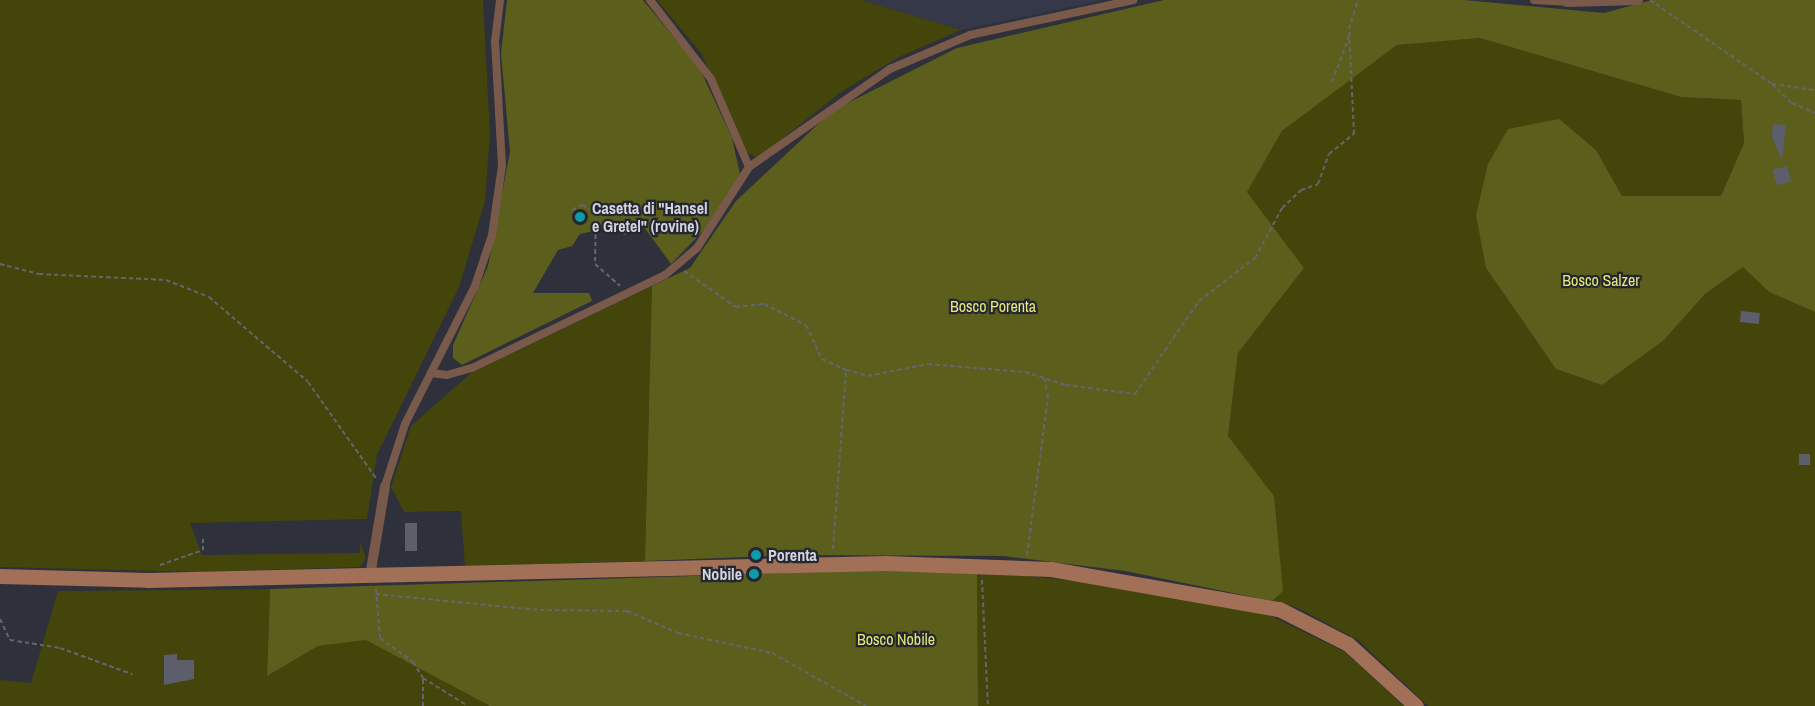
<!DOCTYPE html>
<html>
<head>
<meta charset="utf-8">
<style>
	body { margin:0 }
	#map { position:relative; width:1815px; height:706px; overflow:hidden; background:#2e303b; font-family:"Archivo Narrow",sans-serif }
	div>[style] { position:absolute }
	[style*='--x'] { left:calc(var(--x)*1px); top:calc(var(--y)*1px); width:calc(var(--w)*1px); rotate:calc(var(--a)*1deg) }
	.built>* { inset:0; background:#353849 }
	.green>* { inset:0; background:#43450a }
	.forest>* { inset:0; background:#5c5e1c }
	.building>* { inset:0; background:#5c5e6b; transform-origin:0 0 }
	.path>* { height:2px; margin-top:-1px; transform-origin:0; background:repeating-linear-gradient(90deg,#63656f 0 4.5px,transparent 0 7.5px) }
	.pedestrian>* { height:8px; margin:-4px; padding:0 4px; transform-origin:4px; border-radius:4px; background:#795a4a }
	.minor>* { height:10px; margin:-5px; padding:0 5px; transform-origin:5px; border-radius:5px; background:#795a4a }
	.secondary>* { height:15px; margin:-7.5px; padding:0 7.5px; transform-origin:7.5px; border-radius:7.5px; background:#a17057 }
	.dots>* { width:16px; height:16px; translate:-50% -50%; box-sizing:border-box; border:3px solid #242631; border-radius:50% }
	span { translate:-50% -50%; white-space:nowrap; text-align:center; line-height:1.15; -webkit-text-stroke:4.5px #242631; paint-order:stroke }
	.poi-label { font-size:16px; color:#d3d5dc; font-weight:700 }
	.left { translate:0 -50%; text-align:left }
	.right { translate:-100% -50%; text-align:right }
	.park-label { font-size:16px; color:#e5e977 }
</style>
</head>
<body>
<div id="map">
	<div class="built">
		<i style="clip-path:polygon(862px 0,1104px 0,961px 30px)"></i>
	</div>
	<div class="green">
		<i style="clip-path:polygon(0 0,483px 0,490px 133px,485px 201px,459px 287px,377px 455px,367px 519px,190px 523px,202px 555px,360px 553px,360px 541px,366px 558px,360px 567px,199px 572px,0 567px)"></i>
		<i style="clip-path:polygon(657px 0,862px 0,961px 30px,899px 57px,841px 92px,758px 158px,746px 152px,701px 53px)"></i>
		<i style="clip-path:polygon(1480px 38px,1681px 97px,1741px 100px,1744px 143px,1721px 196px,1622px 196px,1596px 150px,1486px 268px,1556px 369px,1602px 385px,1663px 341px,1705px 294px,1743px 267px,1769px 292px,1815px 312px,1815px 706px,1428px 706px,1358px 640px,1298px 608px,1272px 601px,1228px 436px,1238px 353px,1304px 268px,1247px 192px,1282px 131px,1397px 45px)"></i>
		<i style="clip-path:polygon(652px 286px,645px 561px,465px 566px,461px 511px,404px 512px,391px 487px,411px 426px,471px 373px)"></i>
		<i style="clip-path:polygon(977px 571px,1116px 585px,1267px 614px,1345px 652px,1404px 706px,978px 706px)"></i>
		<i style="clip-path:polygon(270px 589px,267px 676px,318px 646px,366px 639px,490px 706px,0 706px,0 680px,31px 683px,58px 591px)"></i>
	</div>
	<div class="forest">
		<i style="clip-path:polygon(507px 0,643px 0,700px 69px,732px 138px,740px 174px,705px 229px,671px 264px,641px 223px,625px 235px,602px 229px,580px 234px,572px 246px,558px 250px,533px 293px,589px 293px,592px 301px,462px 365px,453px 358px,453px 345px,488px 266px,510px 152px,501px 53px)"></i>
		<i style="clip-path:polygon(1164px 0,1464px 0,1604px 13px,1652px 0,1815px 0,1815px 312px,1769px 292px,1743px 267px,1705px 294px,1663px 341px,1602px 385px,1556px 369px,1486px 268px,1476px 215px,1488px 164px,1508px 129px,1559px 119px,1596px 150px,1622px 196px,1721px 196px,1744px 143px,1741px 100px,1681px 97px,1480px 38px,1397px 45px,1282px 131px,1247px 192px,1304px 268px,1238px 353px,1228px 436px,1274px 496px,1283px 591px,1272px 601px,1125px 571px,1003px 556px,794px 555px,645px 561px,652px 286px,690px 268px,736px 201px,832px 111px,957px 48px)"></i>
		<i style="clip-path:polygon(887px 570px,977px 571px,978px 706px,490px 706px,366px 640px,318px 646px,267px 676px,270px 589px)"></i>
	</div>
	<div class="building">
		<i style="clip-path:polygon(1773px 124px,1786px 125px,1782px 160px,1772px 137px)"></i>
		<i style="left:1787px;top:166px;width:16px;height:15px;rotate:75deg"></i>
		<i style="left:1741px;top:311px;width:19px;height:11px;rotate:6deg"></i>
		<i style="left:1799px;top:454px;width:11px;height:11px"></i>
		<i style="left:405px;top:523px;width:12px;height:28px"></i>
		<i style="clip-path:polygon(177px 654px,177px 660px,194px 660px,194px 679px,164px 685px,164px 655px)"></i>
	</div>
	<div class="path">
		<i style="--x:1650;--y:0;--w:148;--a:34.5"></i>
		<i style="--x:1772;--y:84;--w:43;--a:7.9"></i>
		<i style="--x:1332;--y:82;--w:48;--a:-69.3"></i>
		<i style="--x:1772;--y:84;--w:28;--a:44"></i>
		<i style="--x:1792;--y:103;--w:25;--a:23"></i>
		<i style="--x:572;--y:210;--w:11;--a:-27"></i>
		<i style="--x:582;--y:205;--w:16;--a:27"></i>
		<i style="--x:596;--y:212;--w:52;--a:91.1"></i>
		<i style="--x:595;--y:264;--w:33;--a:41"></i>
		<i style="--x:0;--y:264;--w:40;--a:14.4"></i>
		<i style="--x:39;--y:274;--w:127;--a:2.7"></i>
		<i style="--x:166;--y:280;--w:46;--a:21.6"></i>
		<i style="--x:209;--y:297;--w:130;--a:40.6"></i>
		<i style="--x:308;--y:382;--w:118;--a:54.7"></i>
		<i style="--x:684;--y:271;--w:63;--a:34.7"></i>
		<i style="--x:736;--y:307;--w:28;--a:-6"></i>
		<i style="--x:764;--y:304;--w:47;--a:26.6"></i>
		<i style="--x:806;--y:325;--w:38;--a:65"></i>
		<i style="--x:822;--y:359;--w:26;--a:25"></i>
		<i style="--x:846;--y:370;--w:23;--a:15"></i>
		<i style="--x:868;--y:376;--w:61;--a:-11.3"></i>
		<i style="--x:928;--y:364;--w:97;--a:4.7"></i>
		<i style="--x:1025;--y:372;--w:43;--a:17.6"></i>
		<i style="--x:1066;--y:385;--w:70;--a:7.4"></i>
		<i style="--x:1135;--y:394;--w:113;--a:-55.5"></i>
		<i style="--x:1199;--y:301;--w:71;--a:-37.5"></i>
		<i style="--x:1255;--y:258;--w:57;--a:-61.6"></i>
		<i style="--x:1282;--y:208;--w:26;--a:-43"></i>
		<i style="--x:1301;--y:190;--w:18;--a:-19"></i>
		<i style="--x:1318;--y:184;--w:32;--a:-70"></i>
		<i style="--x:1329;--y:154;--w:32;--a:-39"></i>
		<i style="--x:1354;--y:134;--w:105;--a:-92.7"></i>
		<i style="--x:1349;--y:29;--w:30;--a:-73"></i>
		<i style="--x:833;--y:549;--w:179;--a:-85.8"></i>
		<i style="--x:1027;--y:555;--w:159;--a:-82.4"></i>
		<i style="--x:1048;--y:397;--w:20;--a:-101"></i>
		<i style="--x:160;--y:565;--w:46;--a:-19.2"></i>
		<i style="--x:203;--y:550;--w:11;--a:-90"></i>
		<i style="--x:982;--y:580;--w:126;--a:87.3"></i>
		<i style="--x:376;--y:589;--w:49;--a:85.3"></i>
		<i style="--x:380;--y:638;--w:41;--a:36"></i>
		<i style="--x:413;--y:662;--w:19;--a:58"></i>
		<i style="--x:423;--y:678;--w:53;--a:31.9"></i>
		<i style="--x:376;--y:594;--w:165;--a:5.6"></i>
		<i style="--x:540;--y:610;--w:87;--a:0.7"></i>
		<i style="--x:627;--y:611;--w:56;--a:23.3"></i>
		<i style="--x:678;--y:633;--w:96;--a:12"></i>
		<i style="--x:772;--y:653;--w:108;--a:29.4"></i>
		<i style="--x:0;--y:619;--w:23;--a:65"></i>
		<i style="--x:10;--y:640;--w:51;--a:9.1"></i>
		<i style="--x:60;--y:648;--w:77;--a:19.9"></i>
		<i style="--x:423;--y:706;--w:28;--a:-90"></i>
	</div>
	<div class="pedestrian">
		<i style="--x:650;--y:0;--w:100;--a:52.3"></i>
		<i style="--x:711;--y:79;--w:96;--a:66.6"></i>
		<i style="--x:1534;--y:0;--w:33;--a:3"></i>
		<i style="--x:431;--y:373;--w:16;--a:7"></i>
		<i style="--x:447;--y:375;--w:26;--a:-16"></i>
		<i style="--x:472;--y:368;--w:214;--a:-25.7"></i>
		<i style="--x:665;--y:275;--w:42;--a:-40.2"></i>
		<i style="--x:697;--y:248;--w:96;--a:-57.3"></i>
		<i style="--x:749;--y:167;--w:172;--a:-34.8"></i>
		<i style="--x:890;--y:69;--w:87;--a:-23"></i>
		<i style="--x:970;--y:35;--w:167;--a:-12.1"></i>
		<i style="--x:385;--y:486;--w:65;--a:-72.1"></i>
		<i style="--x:405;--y:424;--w:155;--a:-63.1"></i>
		<i style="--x:475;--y:286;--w:54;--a:-71.6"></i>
		<i style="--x:492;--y:235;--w:70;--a:-81.8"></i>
		<i style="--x:502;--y:166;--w:124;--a:-93.2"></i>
		<i style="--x:495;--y:42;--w:42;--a:-83.2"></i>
	</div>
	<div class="minor">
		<i style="--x:1567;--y:2;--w:71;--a:-1.6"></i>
		<i style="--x:370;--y:576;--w:91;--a:-80.5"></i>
	</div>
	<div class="secondary">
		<i style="--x:0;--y:576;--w:148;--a:1.5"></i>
		<i style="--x:148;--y:580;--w:738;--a:-1.32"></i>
		<i style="--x:886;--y:563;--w:165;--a:2.1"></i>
		<i style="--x:1051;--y:569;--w:231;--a:10"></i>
		<i style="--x:1279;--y:609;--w:77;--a:26.9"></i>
		<i style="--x:1348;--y:644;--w:92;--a:42.4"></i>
	</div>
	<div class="dots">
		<i style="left:580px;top:217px;background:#0f9aa8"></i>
		<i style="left:756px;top:555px;background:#0f9aa8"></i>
		<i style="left:754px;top:574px;background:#0f9aa8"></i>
	</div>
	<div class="poi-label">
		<span class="left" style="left:592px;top:217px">Casetta di "Hansel<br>e Gretel" (rovine)</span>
		<span class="left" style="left:768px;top:555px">Porenta</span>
		<span class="right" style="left:742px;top:574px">Nobile</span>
	</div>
	<div class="park-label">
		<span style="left:1601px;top:280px">Bosco Salzer</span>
		<span style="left:993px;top:306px">Bosco Porenta</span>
		<span style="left:896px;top:639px">Bosco Nobile</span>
	</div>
</div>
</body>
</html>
